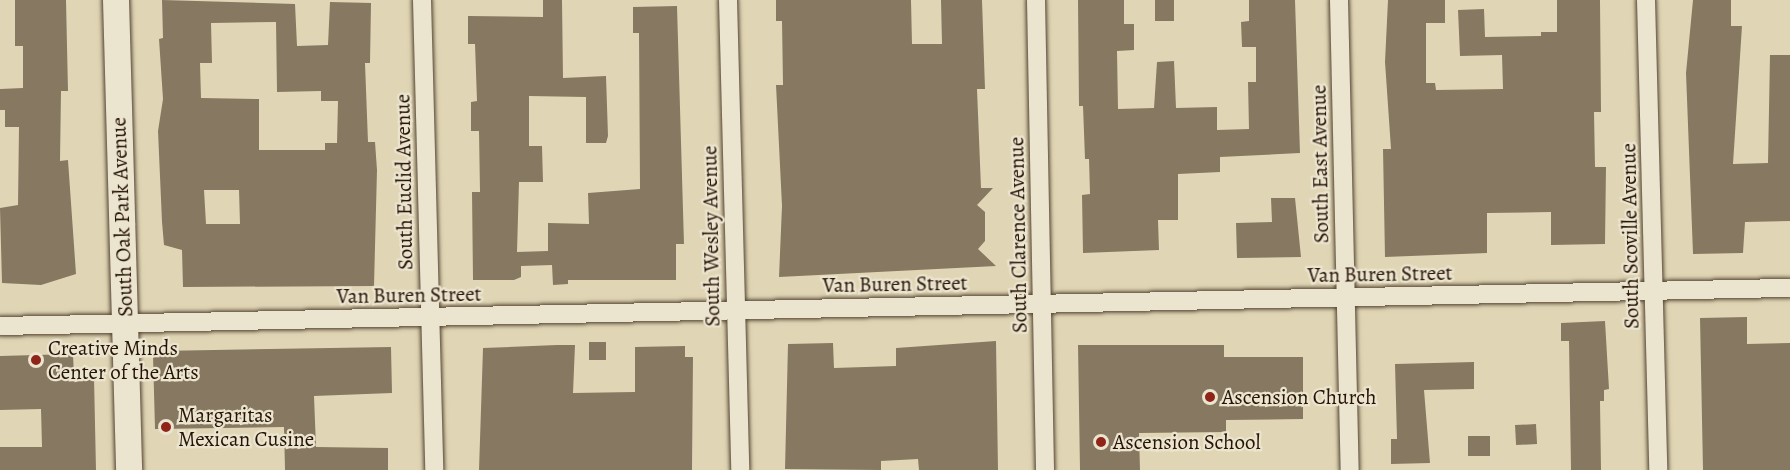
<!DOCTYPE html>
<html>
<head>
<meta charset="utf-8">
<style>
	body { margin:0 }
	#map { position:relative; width:1790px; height:470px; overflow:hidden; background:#e0d6b5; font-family:Alegreya,serif }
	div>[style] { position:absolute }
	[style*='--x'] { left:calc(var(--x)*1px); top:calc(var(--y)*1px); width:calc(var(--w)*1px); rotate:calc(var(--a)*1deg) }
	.building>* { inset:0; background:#877861; transform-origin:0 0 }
	.roads { filter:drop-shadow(0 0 2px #544432) drop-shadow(0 0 2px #544432) }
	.street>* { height:18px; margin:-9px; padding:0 9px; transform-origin:9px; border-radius:9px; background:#ebe4cf }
	.secondary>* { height:26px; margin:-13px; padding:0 13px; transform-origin:13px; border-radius:13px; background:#ebe4cf }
	.dots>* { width:16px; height:16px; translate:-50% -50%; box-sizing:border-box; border:3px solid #ebe4cf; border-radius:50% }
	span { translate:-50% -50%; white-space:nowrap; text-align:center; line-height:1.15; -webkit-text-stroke:4.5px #ebe4cf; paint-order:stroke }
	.street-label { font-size:21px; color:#261306 }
	.poi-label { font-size:21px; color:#261306 }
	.left { translate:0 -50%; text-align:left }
</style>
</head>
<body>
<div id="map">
	<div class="building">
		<i style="clip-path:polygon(15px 0,66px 0,68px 91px,61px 91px,60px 161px,68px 160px,76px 274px,41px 285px,2px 283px,0 208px,18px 205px,19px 127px,5px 127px,5px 110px,0 110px,0 89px,23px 88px,23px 46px,15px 46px)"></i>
		<i style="clip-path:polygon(evenodd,162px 0,295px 4px,297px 46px,328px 45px,330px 2px,371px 3px,370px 63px,365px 63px,368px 142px,375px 142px,377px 170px,374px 286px,183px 287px,182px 250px,164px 245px,162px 222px,158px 131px,163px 99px,159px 39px,163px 38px,162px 0,276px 22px,277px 92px,321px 91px,321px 101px,338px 101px,337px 143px,325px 143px,325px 150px,259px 150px,259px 99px,201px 98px,200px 63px,212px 63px,211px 23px,276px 22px,162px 0,204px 190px,239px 190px,240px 224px,206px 224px,204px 190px)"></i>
		<i style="clip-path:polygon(543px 0,562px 0,563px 78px,606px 76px,608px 136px,606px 143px,586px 143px,586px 97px,529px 96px,529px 146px,542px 146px,543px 182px,519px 182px,517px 252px,548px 251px,548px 223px,589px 224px,588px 193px,640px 189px,639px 33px,633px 33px,633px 7px,677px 6px,684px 244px,676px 244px,676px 280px,568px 280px,568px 284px,553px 285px,552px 265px,521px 266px,521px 277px,514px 280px,473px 280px,472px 192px,480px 192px,479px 131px,471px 131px,471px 102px,477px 101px,475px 44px,468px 44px,468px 16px,543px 17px)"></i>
		<i style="clip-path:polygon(776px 0,911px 0,912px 44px,942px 44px,941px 0,982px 0,985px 89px,977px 89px,981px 188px,993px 188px,977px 205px,985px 212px,985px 241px,978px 249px,996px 266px,779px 277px,782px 206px,776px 85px,783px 85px,782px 21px,776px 21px)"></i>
		<i style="clip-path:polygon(1078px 0,1124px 0,1124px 24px,1134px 24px,1134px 50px,1117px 51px,1118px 109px,1154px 108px,1157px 62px,1174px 61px,1176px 108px,1217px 107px,1217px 130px,1249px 129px,1248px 82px,1256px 82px,1256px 47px,1242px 47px,1241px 22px,1249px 21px,1249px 0,1295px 0,1300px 153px,1220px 157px,1220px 172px,1178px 174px,1178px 220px,1158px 220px,1159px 250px,1083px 253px,1082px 195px,1090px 194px,1089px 159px,1085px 159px,1083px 106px,1079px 106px)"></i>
		<i style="left:1155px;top:0;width:19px;height:21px"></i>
		<i style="clip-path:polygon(1388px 0,1445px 0,1445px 23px,1426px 23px,1426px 83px,1435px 83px,1436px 90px,1503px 89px,1502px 55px,1460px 56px,1458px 10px,1484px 9px,1485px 37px,1541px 36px,1541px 32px,1557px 32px,1557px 0,1600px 0,1601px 112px,1594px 112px,1595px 167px,1606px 167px,1605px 244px,1551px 245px,1551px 212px,1487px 213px,1487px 253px,1385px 257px,1383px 149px,1391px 149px,1385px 62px)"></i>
		<i style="clip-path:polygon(1693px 0,1731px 0,1731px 26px,1742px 26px,1733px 164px,1768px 163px,1770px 55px,1790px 55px,1790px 221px,1745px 222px,1743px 253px,1693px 254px,1686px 73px)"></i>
		<i style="clip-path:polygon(1271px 198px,1295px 198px,1301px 257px,1237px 258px,1236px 223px,1272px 222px)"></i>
		<i style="clip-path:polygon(1747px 317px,1747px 344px,1790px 343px,1790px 470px,1703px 470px,1700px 318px)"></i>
		<i style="clip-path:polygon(1605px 321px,1609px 389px,1604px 390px,1604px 401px,1600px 401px,1601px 470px,1571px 470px,1569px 341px,1561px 341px,1561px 323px)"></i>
		<i style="clip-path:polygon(996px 341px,998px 470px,919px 470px,918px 459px,881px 461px,881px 470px,785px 469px,788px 344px,833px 343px,834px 368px,896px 366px,896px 348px)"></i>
		<i style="left:589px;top:342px;width:17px;height:18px"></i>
		<i style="clip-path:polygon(557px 345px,575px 345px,573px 393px,635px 392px,635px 347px,685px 346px,685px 357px,693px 357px,692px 470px,479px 470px,483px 348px)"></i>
		<i style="clip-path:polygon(1078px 345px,1224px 345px,1224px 357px,1303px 357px,1303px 419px,1226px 420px,1226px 432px,1139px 433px,1140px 470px,1080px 470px)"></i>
		<i style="clip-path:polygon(391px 347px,392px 393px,314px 396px,316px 447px,388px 448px,388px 470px,285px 470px,284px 427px,155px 429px,153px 356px,158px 351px)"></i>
		<i style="clip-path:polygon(73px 354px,74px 377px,94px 377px,96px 470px,0 470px,0 447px,42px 447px,41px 409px,0 410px,0 356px)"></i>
		<i style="clip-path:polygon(1474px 362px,1474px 389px,1424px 390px,1430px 463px,1391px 464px,1391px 439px,1397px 439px,1395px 364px)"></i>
		<i style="left:1536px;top:424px;width:20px;height:21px;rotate:87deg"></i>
		<i style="left:1468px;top:436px;width:22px;height:20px"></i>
	</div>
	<div class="roads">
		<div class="street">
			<i style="--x:422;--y:0;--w:470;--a:88.5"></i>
			<i style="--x:728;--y:0;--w:470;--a:88.5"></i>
			<i style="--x:1036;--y:0;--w:470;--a:88.9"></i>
			<i style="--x:1339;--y:0;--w:470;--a:88.7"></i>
			<i style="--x:1646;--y:0;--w:470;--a:88.5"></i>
			<i style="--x:0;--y:326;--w:1790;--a:-1.22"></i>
		</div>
		<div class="secondary">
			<i style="--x:116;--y:0;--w:470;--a:88.4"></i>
		</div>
	</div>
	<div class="dots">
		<i style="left:36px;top:360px;background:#8f2418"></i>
		<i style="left:1210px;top:397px;background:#8f2418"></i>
		<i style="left:166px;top:427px;background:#8f2418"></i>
		<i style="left:1101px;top:442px;background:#8f2418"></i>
	</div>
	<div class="street-label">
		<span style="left:1320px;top:164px;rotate:-91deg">South East Avenue</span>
		<span style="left:404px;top:182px;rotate:-91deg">South Euclid Avenue</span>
		<span style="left:122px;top:217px;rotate:-92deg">South Oak Park Avenue</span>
		<span style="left:1018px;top:235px;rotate:-91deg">South Clarence Avenue</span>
		<span style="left:711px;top:236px;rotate:-91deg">South Wesley Avenue</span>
		<span style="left:1630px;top:236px;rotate:-91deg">South Scoville Avenue</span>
		<span style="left:1380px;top:274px;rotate:-1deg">Van Buren Street</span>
		<span style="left:895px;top:284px;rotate:-1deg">Van Buren Street</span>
		<span style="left:409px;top:295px;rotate:-1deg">Van Buren Street</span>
	</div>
	<div class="poi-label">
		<span class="left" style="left:48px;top:360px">Creative Minds<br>Center of the Arts</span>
		<span class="left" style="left:1222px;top:397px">Ascension Church</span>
		<span class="left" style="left:178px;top:427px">Margaritas<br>Mexican Cusine</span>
		<span class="left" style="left:1113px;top:442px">Ascension School</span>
	</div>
</div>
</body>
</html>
